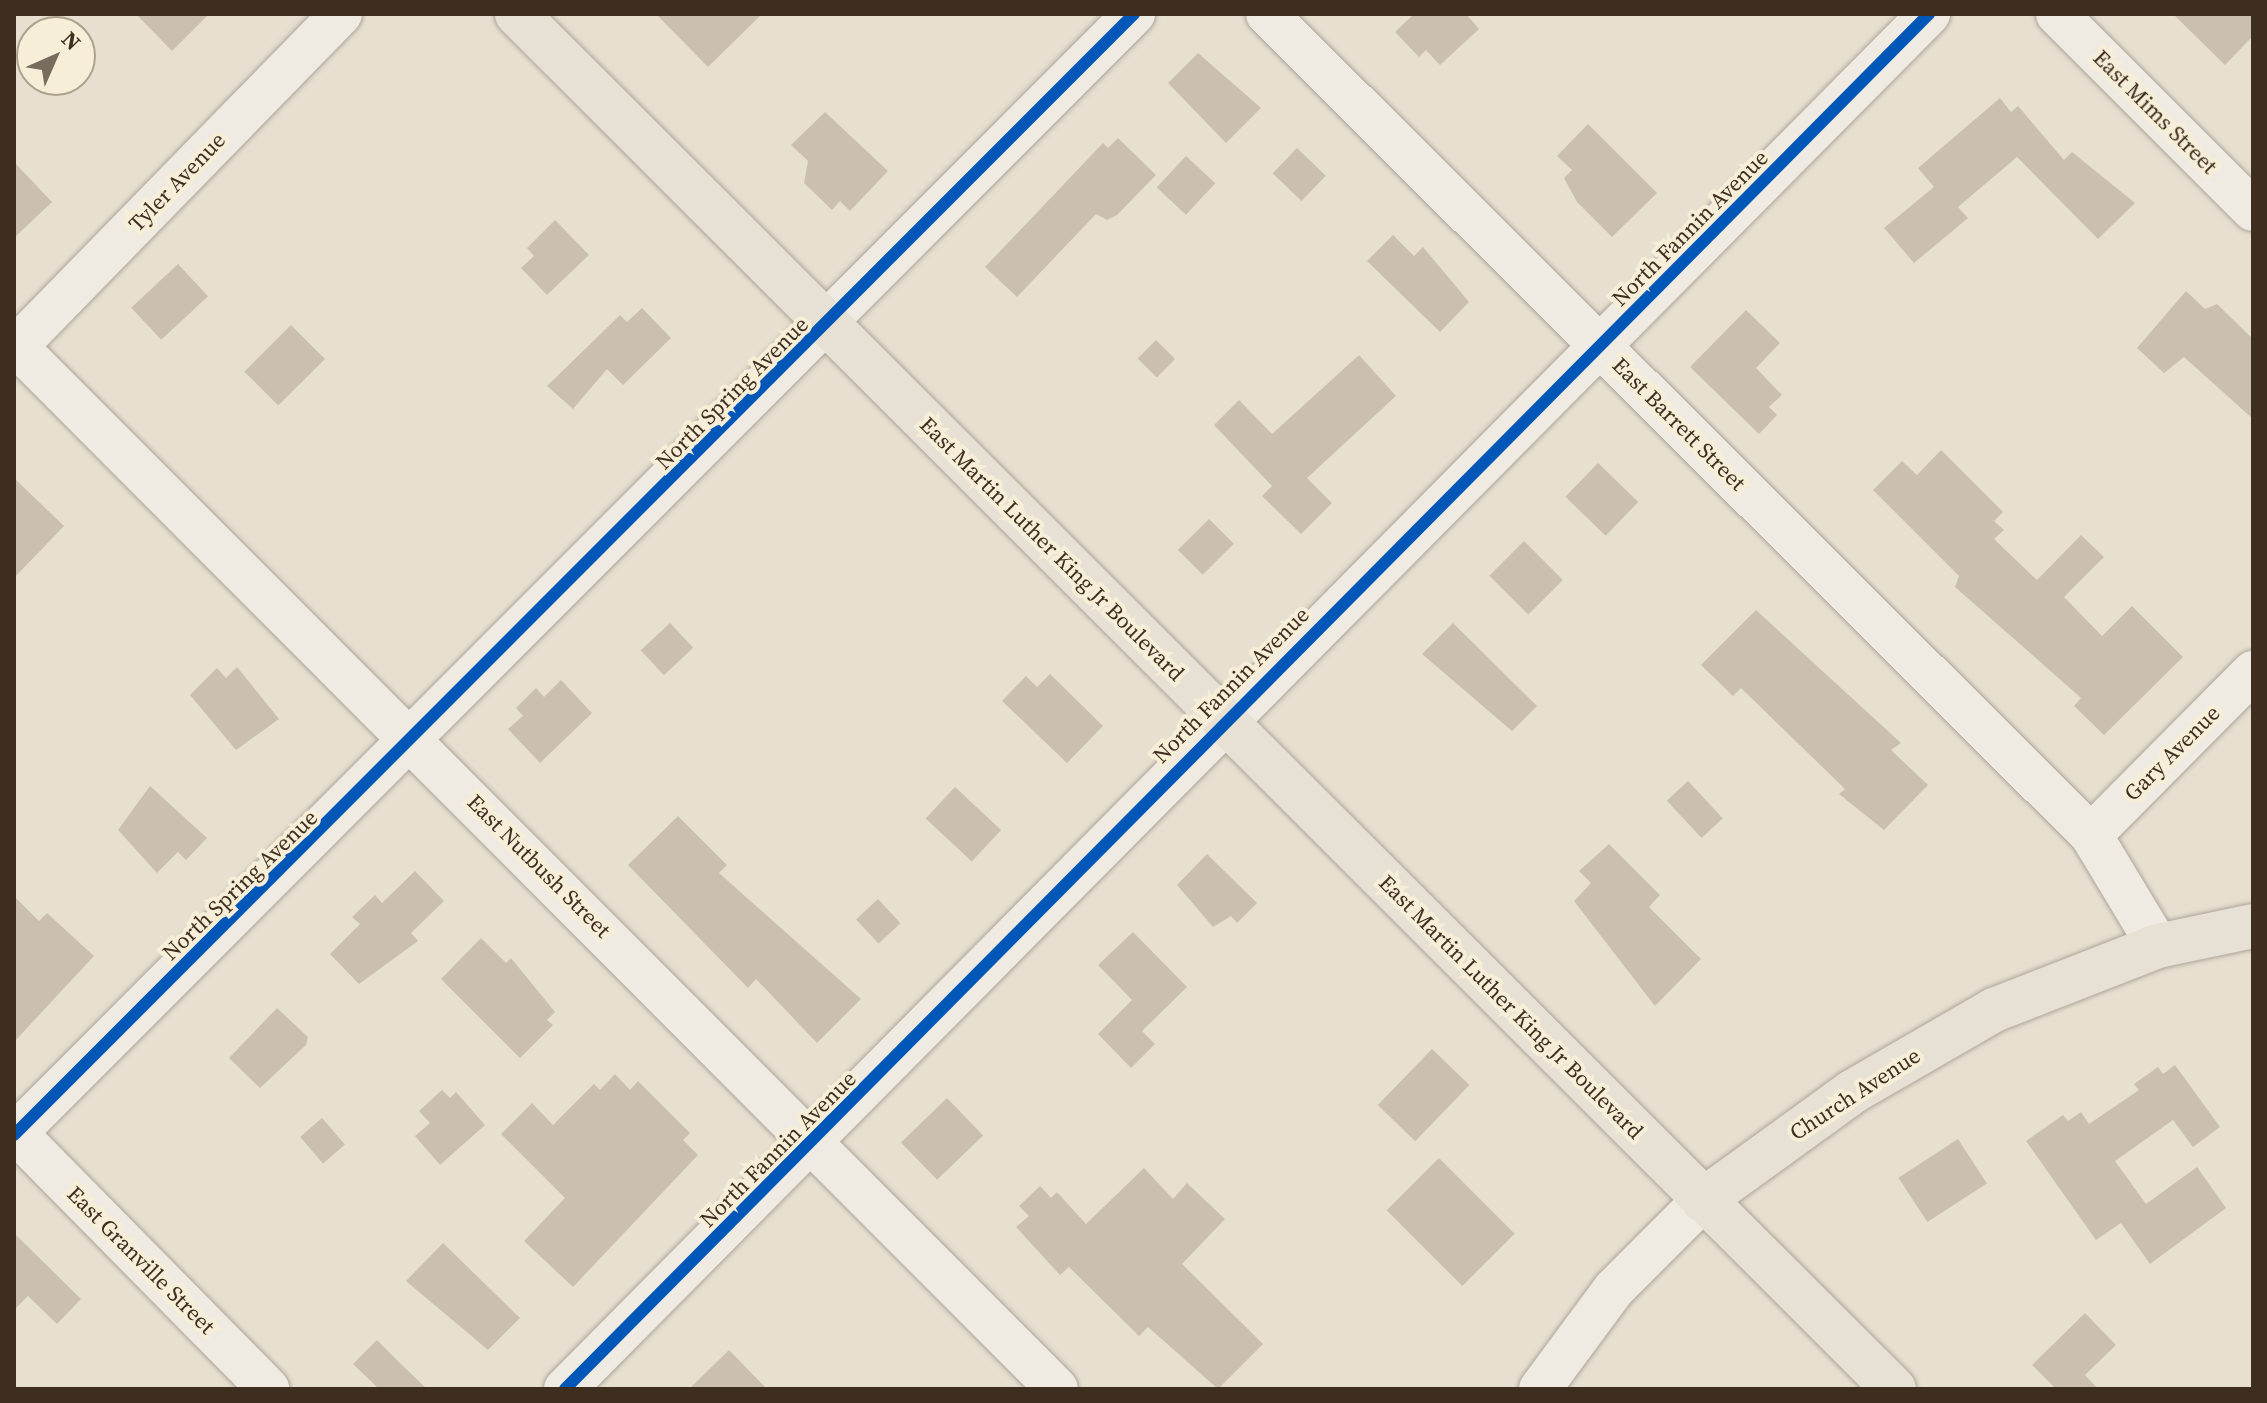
<!DOCTYPE html>
<html>
<head>
<meta charset="utf-8">
<style>
	body { margin:0 }
	#map { position:relative; width:2267px; height:1403px; overflow:hidden; background:#e7e0d1; font-family:"Source Serif 4",serif }
	div>[style] { position:absolute }
	[style*='--x'] { left:calc(var(--x)*1px); top:calc(var(--y)*1px); width:calc(var(--w)*1px); rotate:calc(var(--a)*1deg) }
	.building>* { inset:0; background:#cbbfb2; transform-origin:0 0 }
	.roads { filter:drop-shadow(0 0 2px #ada599) drop-shadow(0 0 2px #ada599) }
	.minor>* { height:42px; margin:-21px; padding:0 21px; transform-origin:21px; border-radius:21px; background:#efebe3 }
	.major>* { height:44px; margin:-22px; padding:0 22px; transform-origin:22px; border-radius:22px; background:#e6e1d4 }
	.cycleway>* { height:12px; margin:-6px; padding:0 6px; transform-origin:6px; border-radius:6px; background:#0057b8 }
	span { translate:-50% -50%; white-space:nowrap; text-align:center; line-height:1.15; -webkit-text-stroke:8px #f7eed8; paint-order:stroke }
	.street-label { font-size:22px; color:#3d2e20 }
	.frame { position:absolute; inset:0; border:16px solid #3d2e20; pointer-events:none }
	.north { position:absolute; left:16px; top:16px; width:80px; height:80px; box-sizing:border-box; background:#f7eed8; border:2px solid #ada18e; border-radius:50%; rotate:45deg; font-size:22px; font-weight:700; line-height:32px; text-align:center; color:#3d2e20 }
	.north::after { content:''; display:block; margin:auto; width:28px; height:36px; background:#786c5e; clip-path:polygon(50% 0,100% 100%,50% 72%,0 100%) }
</style>
</head>
<body>
<div id="map">
	<div class="building">
		<i style="clip-path:polygon(136px 14px,209px 14px,172px 51px)"></i>
		<i style="clip-path:polygon(656px 14px,762px 14px,708px 67px)"></i>
		<i style="clip-path:polygon(1414px 14px,1466px 14px,1479px 29px,1440px 65px,1426px 50px,1419px 57px,1395px 32px)"></i>
		<i style="clip-path:polygon(2173px 14px,2253px 14px,2253px 36px,2225px 65px)"></i>
		<i style="clip-path:polygon(1198px 53px,1261px 108px,1226px 143px,1168px 83px)"></i>
		<i style="clip-path:polygon(2000px 98px,2011px 112px,2018px 106px,2064px 160px,2072px 152px,2135px 203px,2098px 239px,2017px 157px,1958px 207px,1968px 218px,1914px 263px,1884px 228px,1934px 187px,1918px 168px)"></i>
		<i style="clip-path:polygon(825px 112px,888px 171px,850px 211px,840px 201px,832px 210px,804px 183px,808px 161px,791px 145px)"></i>
		<i style="clip-path:polygon(1588px 124px,1657px 193px,1612px 237px,1577px 202px,1564px 178px,1572px 170px,1557px 156px)"></i>
		<i style="clip-path:polygon(1118px 138px,1156px 175px,1117px 215px,1107px 220px,1096px 214px,1017px 297px,985px 267px,1103px 143px,1108px 148px)"></i>
		<i style="left:1297px;top:148px;width:40px;height:35px;rotate:44deg"></i>
		<i style="left:1186px;top:156px;width:40px;height:43px;rotate:43deg"></i>
		<i style="clip-path:polygon(14px 162px,52px 202px,14px 238px)"></i>
		<i style="clip-path:polygon(555px 220px,589px 255px,547px 295px,521px 268px,534px 256px,527px 248px)"></i>
		<i style="clip-path:polygon(1393px 235px,1414px 256px,1423px 247px,1469px 302px,1440px 332px,1367px 261px)"></i>
		<i style="left:178px;top:264px;width:44px;height:64px;rotate:47deg"></i>
		<i style="clip-path:polygon(2186px 291px,2205px 309px,2217px 304px,2253px 339px,2253px 419px,2184px 357px,2164px 373px,2137px 348px)"></i>
		<i style="clip-path:polygon(642px 308px,671px 338px,623px 385px,607px 369px,573px 409px,547px 386px,620px 315px,627px 322px)"></i>
		<i style="clip-path:polygon(1746px 310px,1780px 343px,1756px 368px,1782px 395px,1769px 407px,1777px 415px,1759px 434px,1690px 367px)"></i>
		<i style="left:291px;top:325px;width:48px;height:66px;rotate:45deg"></i>
		<i style="left:1156px;top:340px;width:27px;height:26px;rotate:45deg"></i>
		<i style="clip-path:polygon(1359px 355px,1396px 396px,1307px 478px,1332px 503px,1301px 534px,1262px 496px,1272px 486px,1214px 425px,1239px 400px,1272px 434px)"></i>
		<i style="clip-path:polygon(1941px 450px,2003px 512px,1994px 521px,2004px 530px,1994px 539px,2037px 580px,2081px 535px,2104px 557px,2064px 597px,2102px 636px,2132px 606px,2183px 657px,2104px 735px,2074px 706px,2081px 698px,1955px 587px,1959px 576px,1873px 490px,1902px 461px,1917px 475px)"></i>
		<i style="left:1598px;top:463px;width:56px;height:47px;rotate:44deg"></i>
		<i style="clip-path:polygon(14px 478px,64px 526px,14px 578px)"></i>
		<i style="left:1209px;top:519px;width:35px;height:44px;rotate:45deg"></i>
		<i style="left:1524px;top:541px;width:55px;height:49px;rotate:45deg"></i>
		<i style="clip-path:polygon(1756px 610px,1901px 743px,1891px 750px,1928px 785px,1884px 830px,1839px 794px,1845px 789px,1741px 688px,1733px 696px,1701px 665px)"></i>
		<i style="left:670px;top:623px;width:34px;height:40px;rotate:47deg"></i>
		<i style="clip-path:polygon(1453px 623px,1537px 706px,1512px 731px,1422px 654px)"></i>
		<i style="clip-path:polygon(237px 667px,279px 719px,236px 750px,190px 695px,217px 668px,226px 678px)"></i>
		<i style="clip-path:polygon(1050px 674px,1103px 726px,1067px 763px,1002px 701px,1026px 676px,1037px 687px)"></i>
		<i style="clip-path:polygon(561px 680px,592px 713px,540px 763px,508px 729px,523px 716px,516px 708px,536px 688px,544px 697px)"></i>
		<i style="left:1688px;top:781px;width:51px;height:29px;rotate:47deg"></i>
		<i style="clip-path:polygon(150px 786px,207px 838px,186px 860px,178px 852px,157px 873px,118px 830px)"></i>
		<i style="left:955px;top:787px;width:63px;height:43px;rotate:43deg"></i>
		<i style="clip-path:polygon(678px 816px,727px 865px,719px 873px,861px 999px,817px 1043px,756px 979px,748px 988px,628px 865px)"></i>
		<i style="clip-path:polygon(1609px 844px,1660px 895px,1649px 907px,1701px 959px,1655px 1006px,1574px 901px,1591px 883px,1579px 871px)"></i>
		<i style="clip-path:polygon(1207px 854px,1257px 903px,1237px 923px,1231px 916px,1213px 927px,1177px 885px)"></i>
		<i style="clip-path:polygon(415px 871px,444px 901px,411px 933px,418px 941px,359px 984px,330px 954px,360px 924px,352px 917px,375px 895px,382px 903px)"></i>
		<i style="clip-path:polygon(14px 896px,39px 921px,47px 913px,94px 956px,14px 1042px)"></i>
		<i style="left:878px;top:899px;width:33px;height:30px;rotate:47deg"></i>
		<i style="clip-path:polygon(1133px 932px,1187px 987px,1142px 1031px,1155px 1044px,1131px 1068px,1098px 1034px,1132px 1000px,1098px 965px)"></i>
		<i style="clip-path:polygon(481px 938px,506px 963px,511px 958px,555px 1012px,547px 1020px,553px 1025px,520px 1058px,441px 979px)"></i>
		<i style="clip-path:polygon(277px 1008px,308px 1037px,306px 1045px,260px 1088px,229px 1058px)"></i>
		<i style="left:1432px;top:1049px;width:52px;height:78px;rotate:44deg"></i>
		<i style="clip-path:polygon(2175px 1065px,2220px 1127px,2193px 1147px,2173px 1120px,2115px 1161px,2146px 1204px,2197px 1167px,2226px 1208px,2150px 1264px,2121px 1223px,2096px 1240px,2026px 1141px,2063px 1115px,2068px 1121px,2081px 1112px,2089px 1124px,2139px 1090px,2134px 1084px,2158px 1067px,2163px 1074px)"></i>
		<i style="clip-path:polygon(615px 1074px,630px 1090px,638px 1081px,690px 1133px,683px 1140px,698px 1155px,573px 1287px,524px 1241px,565px 1198px,501px 1134px,532px 1103px,553px 1125px,594px 1084px,600px 1090px)"></i>
		<i style="clip-path:polygon(442px 1090px,450px 1098px,456px 1092px,485px 1125px,440px 1165px,415px 1136px,430px 1123px,419px 1111px)"></i>
		<i style="left:947px;top:1098px;width:52px;height:64px;rotate:46deg"></i>
		<i style="left:322px;top:1118px;width:35px;height:29px;rotate:49deg"></i>
		<i style="left:1958px;top:1139px;width:53px;height:71px;rotate:57deg"></i>
		<i style="left:1439px;top:1158px;width:107px;height:74px;rotate:45deg"></i>
		<i style="clip-path:polygon(1144px 1168px,1173px 1199px,1187px 1183px,1225px 1219px,1182px 1264px,1263px 1344px,1218px 1389px,1148px 1327px,1139px 1336px,1069px 1267px,1060px 1275px,1016px 1227px,1029px 1216px,1019px 1206px,1040px 1186px,1051px 1198px,1057px 1192px,1086px 1224px)"></i>
		<i style="clip-path:polygon(14px 1233px,81px 1299px,57px 1324px,28px 1296px,14px 1310px)"></i>
		<i style="clip-path:polygon(443px 1243px,520px 1318px,488px 1350px,406px 1281px)"></i>
		<i style="clip-path:polygon(2085px 1313px,2116px 1345px,2085px 1375px,2098px 1389px,2056px 1389px,2032px 1365px)"></i>
		<i style="clip-path:polygon(377px 1340px,401px 1364px,427px 1389px,379px 1389px,353px 1364px)"></i>
		<i style="clip-path:polygon(729px 1350px,767px 1389px,689px 1389px)"></i>
	</div>
	<div class="roads">
		<div class="minor">
			<i style="--x:1267;--y:14;--w:1163;--a:44.9"></i>
			<i style="--x:2091;--y:835;--w:130;--a:58.9"></i>
			<i style="--x:2057;--y:14;--w:277;--a:45"></i>
			<i style="--x:14;--y:344;--w:1476;--a:45.05"></i>
			<i style="--x:14;--y:349;--w:468;--a:-45.7"></i>
			<i style="--x:2091;--y:835;--w:230;--a:-45.2"></i>
			<i style="--x:14;--y:1131;--w:362;--a:45.4"></i>
			<i style="--x:14;--y:1135;--w:1585;--a:-45.03"></i>
			<i style="--x:565;--y:1389;--w:1937;--a:-45.23"></i>
			<i style="--x:1540;--y:1389;--w:124;--a:-53.5"></i>
			<i style="--x:1614;--y:1289;--w:126;--a:-45"></i>
		</div>
		<div class="major">
			<i style="--x:517;--y:14;--w:1946;--a:44.96"></i>
			<i style="--x:1703;--y:1200;--w:184;--a:-35.9"></i>
			<i style="--x:1852;--y:1092;--w:164;--a:-30"></i>
			<i style="--x:1994;--y:1010;--w:176;--a:-21.3"></i>
			<i style="--x:2158;--y:946;--w:97;--a:-11.9"></i>
		</div>
	</div>
	<div class="cycleway">
		<i style="--x:14;--y:1135;--w:1585;--a:-45.03"></i>
		<i style="--x:565;--y:1389;--w:1937;--a:-45.23"></i>
	</div>
	<div class="street-label">
		<span style="left:2155px;top:112px;rotate:45deg">East Mims Street</span>
		<span style="left:177px;top:182px;rotate:-46deg">Tyler Avenue</span>
		<span style="left:1690px;top:228px;rotate:-45deg">North Fannin Avenue</span>
		<span style="left:732px;top:393px;rotate:-45deg">North Spring Avenue</span>
		<span style="left:1679px;top:424px;rotate:45deg">East Barrett Street</span>
		<span style="left:1052px;top:549px;rotate:45deg">East Martin Luther King Jr Boulevard</span>
		<span style="left:1231px;top:685px;rotate:-45deg">North Fannin Avenue</span>
		<span style="left:2172px;top:753px;rotate:-45deg">Gary Avenue</span>
		<span style="left:539px;top:866px;rotate:45deg">East Nutbush Street</span>
		<span style="left:240px;top:885px;rotate:-44deg">North Spring Avenue</span>
		<span style="left:1511px;top:1007px;rotate:45deg">East Martin Luther King Jr Boulevard</span>
		<span style="left:1855px;top:1094px;rotate:-33deg">Church Avenue</span>
		<span style="left:778px;top:1149px;rotate:-45deg">North Fannin Avenue</span>
		<span style="left:141px;top:1260px;rotate:45deg">East Granville Street</span>
	</div>
	<div class="frame"></div>
	<div class="north">N</div>
</div>
</body>
</html>
